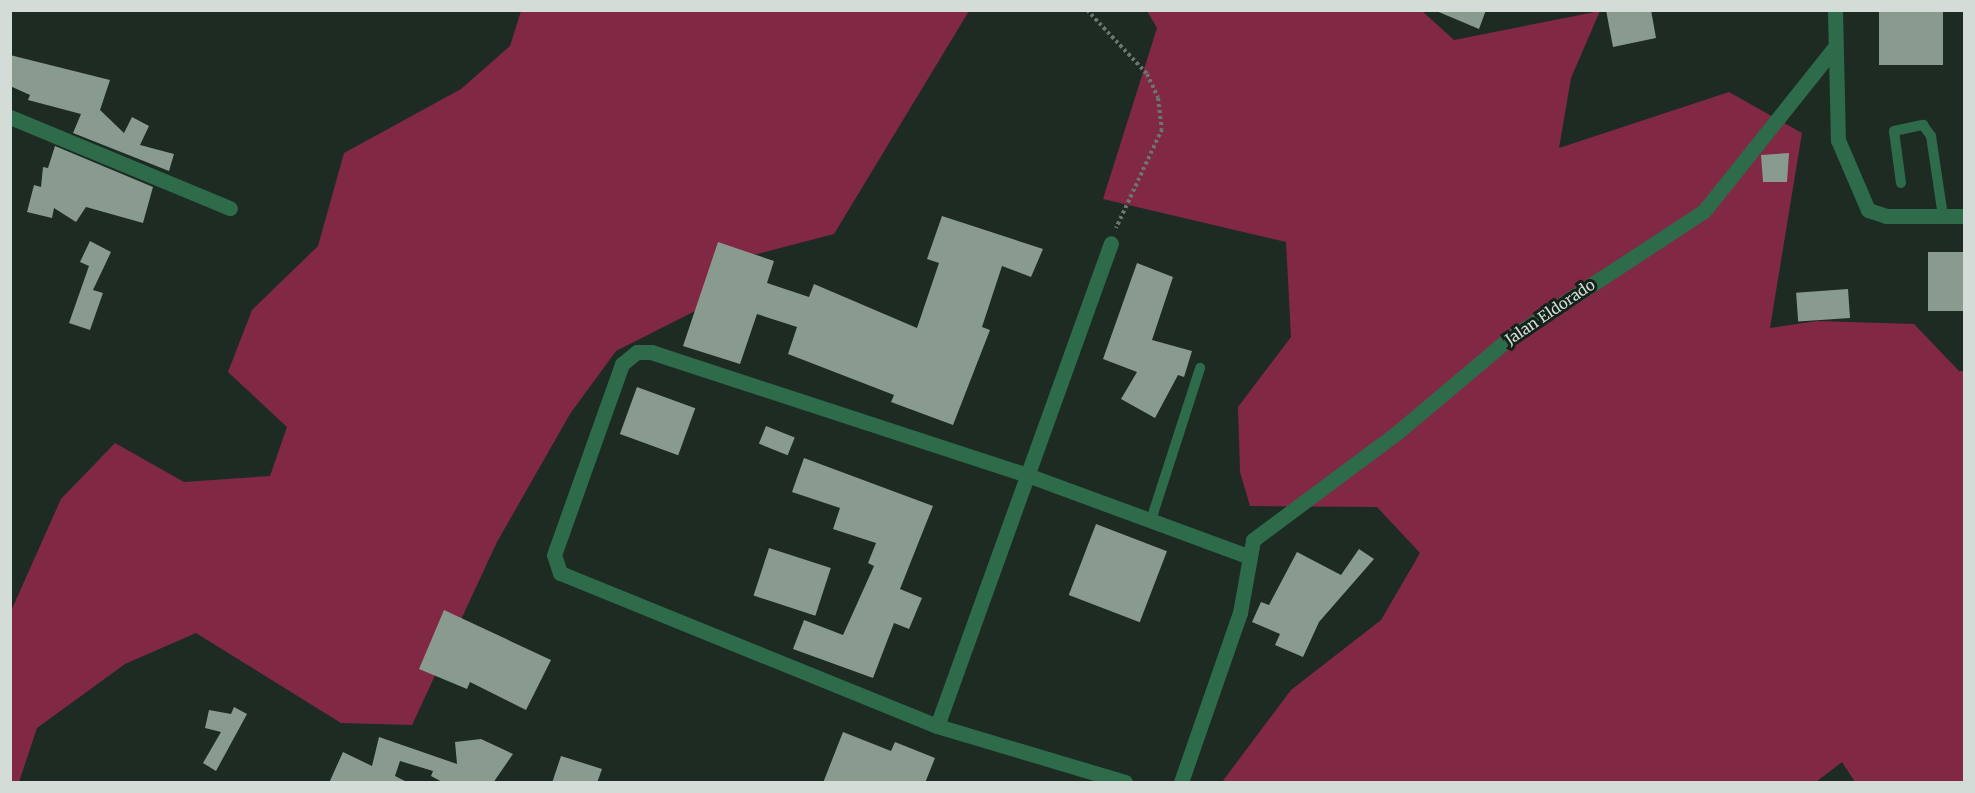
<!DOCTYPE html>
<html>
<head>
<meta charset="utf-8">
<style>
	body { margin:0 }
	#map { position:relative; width:1975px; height:793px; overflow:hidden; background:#1d2b23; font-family:Merriweather,serif }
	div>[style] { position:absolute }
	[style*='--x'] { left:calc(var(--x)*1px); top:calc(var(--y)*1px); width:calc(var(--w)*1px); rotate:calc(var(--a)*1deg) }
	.forest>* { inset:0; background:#812845 }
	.building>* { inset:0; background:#899a8f; transform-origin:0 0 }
	.path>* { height:4px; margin-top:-2px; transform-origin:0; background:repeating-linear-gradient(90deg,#6b766f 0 3px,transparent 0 6px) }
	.service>* { height:10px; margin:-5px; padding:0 5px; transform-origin:5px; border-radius:5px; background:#2e6b4b }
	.minor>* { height:15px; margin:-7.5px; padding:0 7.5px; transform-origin:7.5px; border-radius:7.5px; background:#2e6b4b }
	span { translate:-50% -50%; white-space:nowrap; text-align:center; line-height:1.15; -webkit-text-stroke:6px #142219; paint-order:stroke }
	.street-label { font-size:15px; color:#d3dcd6 }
	.frame { position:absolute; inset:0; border:12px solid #d3dcd6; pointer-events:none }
</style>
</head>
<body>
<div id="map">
	<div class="forest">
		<i style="clip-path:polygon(521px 11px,969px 11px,834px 234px,742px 258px,709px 304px,616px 351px,570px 414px,497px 542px,412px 725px,341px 723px,196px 633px,125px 664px,37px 728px,19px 782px,11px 782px,11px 611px,61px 499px,115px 443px,184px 482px,270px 476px,287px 427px,228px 372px,252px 310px,318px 246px,344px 153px,461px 89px,510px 46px)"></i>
		<i style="clip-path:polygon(1147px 11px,1422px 11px,1454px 40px,1600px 11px,1571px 78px,1559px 148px,1729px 92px,1802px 133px,1770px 328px,1817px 321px,1914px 324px,1959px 371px,1964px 371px,1964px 782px,1855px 782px,1842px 762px,1816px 782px,1222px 782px,1291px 690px,1381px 620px,1420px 553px,1377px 507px,1250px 506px,1240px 472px,1238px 407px,1291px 337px,1286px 242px,1103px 199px,1157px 28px)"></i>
	</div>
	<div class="building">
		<i style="clip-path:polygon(1434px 10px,1486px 10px,1479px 29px)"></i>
		<i style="clip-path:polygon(1606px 10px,1651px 10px,1656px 38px,1613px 47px)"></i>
		<i style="left:1879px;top:10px;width:64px;height:55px"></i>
		<i style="clip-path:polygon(10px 55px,110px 80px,100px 110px,124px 133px,132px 117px,149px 126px,140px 145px,174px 154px,169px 171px,73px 133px,81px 114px,28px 100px,30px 95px,10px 86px)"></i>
		<i style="clip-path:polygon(55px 146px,153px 187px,143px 223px,86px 207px,76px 222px,54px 208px,52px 218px,27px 212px,34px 185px,41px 187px,43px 167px,48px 168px)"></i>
		<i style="clip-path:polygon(1789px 153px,1787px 182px,1763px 182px,1761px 155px)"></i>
		<i style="clip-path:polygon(942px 216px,1043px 249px,1031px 277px,1002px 266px,982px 327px,990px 330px,953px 425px,891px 402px,894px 395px,788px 354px,797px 327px,757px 314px,740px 364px,683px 346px,718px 242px,774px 261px,767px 283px,809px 297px,814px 284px,917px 328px,939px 263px,927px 259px)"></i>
		<i style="clip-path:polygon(90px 241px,111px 252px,93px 290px,103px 293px,90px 330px,69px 323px,89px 266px,80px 262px)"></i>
		<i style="left:1965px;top:252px;width:59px;height:37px;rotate:90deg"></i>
		<i style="clip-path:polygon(1137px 263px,1173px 277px,1152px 340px,1192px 351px,1184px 377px,1178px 375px,1155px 418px,1121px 399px,1137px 372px,1103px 359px)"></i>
		<i style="left:1848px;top:289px;width:29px;height:52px;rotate:86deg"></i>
		<i style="left:637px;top:387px;width:62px;height:50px;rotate:20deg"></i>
		<i style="left:766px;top:426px;width:31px;height:19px;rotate:22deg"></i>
		<i style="clip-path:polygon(804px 458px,933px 506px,900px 589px,922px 598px,909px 629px,894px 623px,873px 678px,793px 649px,804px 620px,843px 635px,874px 566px,868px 563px,876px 543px,833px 529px,840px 508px,792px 492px)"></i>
		<i style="left:1096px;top:524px;width:76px;height:76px;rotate:21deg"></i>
		<i style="left:769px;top:548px;width:65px;height:50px;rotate:18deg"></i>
		<i style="clip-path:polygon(1359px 549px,1374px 559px,1319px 622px,1303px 657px,1275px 645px,1280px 634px,1252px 622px,1261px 602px,1269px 605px,1297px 552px,1341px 575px)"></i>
		<i style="clip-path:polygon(444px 610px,551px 660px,526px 710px,470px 682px,467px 689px,419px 669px)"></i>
		<i style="clip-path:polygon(234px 707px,247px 714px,216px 771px,203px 763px,221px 732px,205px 728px,209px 710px,231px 714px)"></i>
		<i style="clip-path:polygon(843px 732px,891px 751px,895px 742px,935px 758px,925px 783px,823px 783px)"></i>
		<i style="clip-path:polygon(379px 737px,457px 764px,455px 742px,481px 739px,513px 754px,493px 783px,444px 783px,431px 776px,433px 771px,400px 761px,395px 776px,409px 783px,329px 783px,343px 752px,372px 766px)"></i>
		<i style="clip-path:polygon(561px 756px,602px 769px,597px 783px,552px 783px)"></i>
	</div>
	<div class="path">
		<i style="--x:1087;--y:10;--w:88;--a:46.8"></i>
		<i style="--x:1147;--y:74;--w:26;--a:65"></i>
		<i style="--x:1158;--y:98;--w:31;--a:83"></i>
		<i style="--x:1162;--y:129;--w:109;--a:114.9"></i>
	</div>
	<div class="service">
		<i style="--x:1901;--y:183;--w:52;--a:-97.7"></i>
		<i style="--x:1894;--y:131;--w:30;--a:-12"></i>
		<i style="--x:1923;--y:125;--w:14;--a:54"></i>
		<i style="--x:1931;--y:136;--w:81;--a:81.5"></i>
		<i style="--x:1151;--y:520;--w:160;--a:-72.1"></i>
	</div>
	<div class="minor">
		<i style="--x:1835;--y:10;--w:130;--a:88.7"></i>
		<i style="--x:1838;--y:140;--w:76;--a:66.8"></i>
		<i style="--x:1868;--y:210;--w:19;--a:18"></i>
		<i style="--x:1886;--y:216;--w:78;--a:0"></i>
		<i style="--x:10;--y:117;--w:238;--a:22.5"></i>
		<i style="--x:937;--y:726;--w:513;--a:-70.19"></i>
		<i style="--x:1125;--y:782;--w:196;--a:-163.4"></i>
		<i style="--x:937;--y:726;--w:407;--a:-157.9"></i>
		<i style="--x:560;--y:573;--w:19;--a:-108"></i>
		<i style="--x:554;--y:555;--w:203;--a:-70.4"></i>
		<i style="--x:622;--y:364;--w:19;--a:-39"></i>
		<i style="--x:637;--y:352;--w:14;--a:0"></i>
		<i style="--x:651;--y:352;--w:399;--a:18.1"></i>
		<i style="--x:1030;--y:476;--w:232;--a:20.2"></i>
		<i style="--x:1181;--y:782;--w:179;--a:-70.8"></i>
		<i style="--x:1240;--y:613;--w:74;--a:-79.9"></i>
		<i style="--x:1253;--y:540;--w:182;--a:-36.7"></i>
		<i style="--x:1399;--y:431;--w:141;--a:-40.1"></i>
		<i style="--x:1507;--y:340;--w:235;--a:-33.2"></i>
		<i style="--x:1704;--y:211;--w:208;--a:-51.4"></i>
	</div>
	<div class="street-label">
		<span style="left:1550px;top:312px;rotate:-34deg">Jalan Eldorado</span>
	</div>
	<div class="frame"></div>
</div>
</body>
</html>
